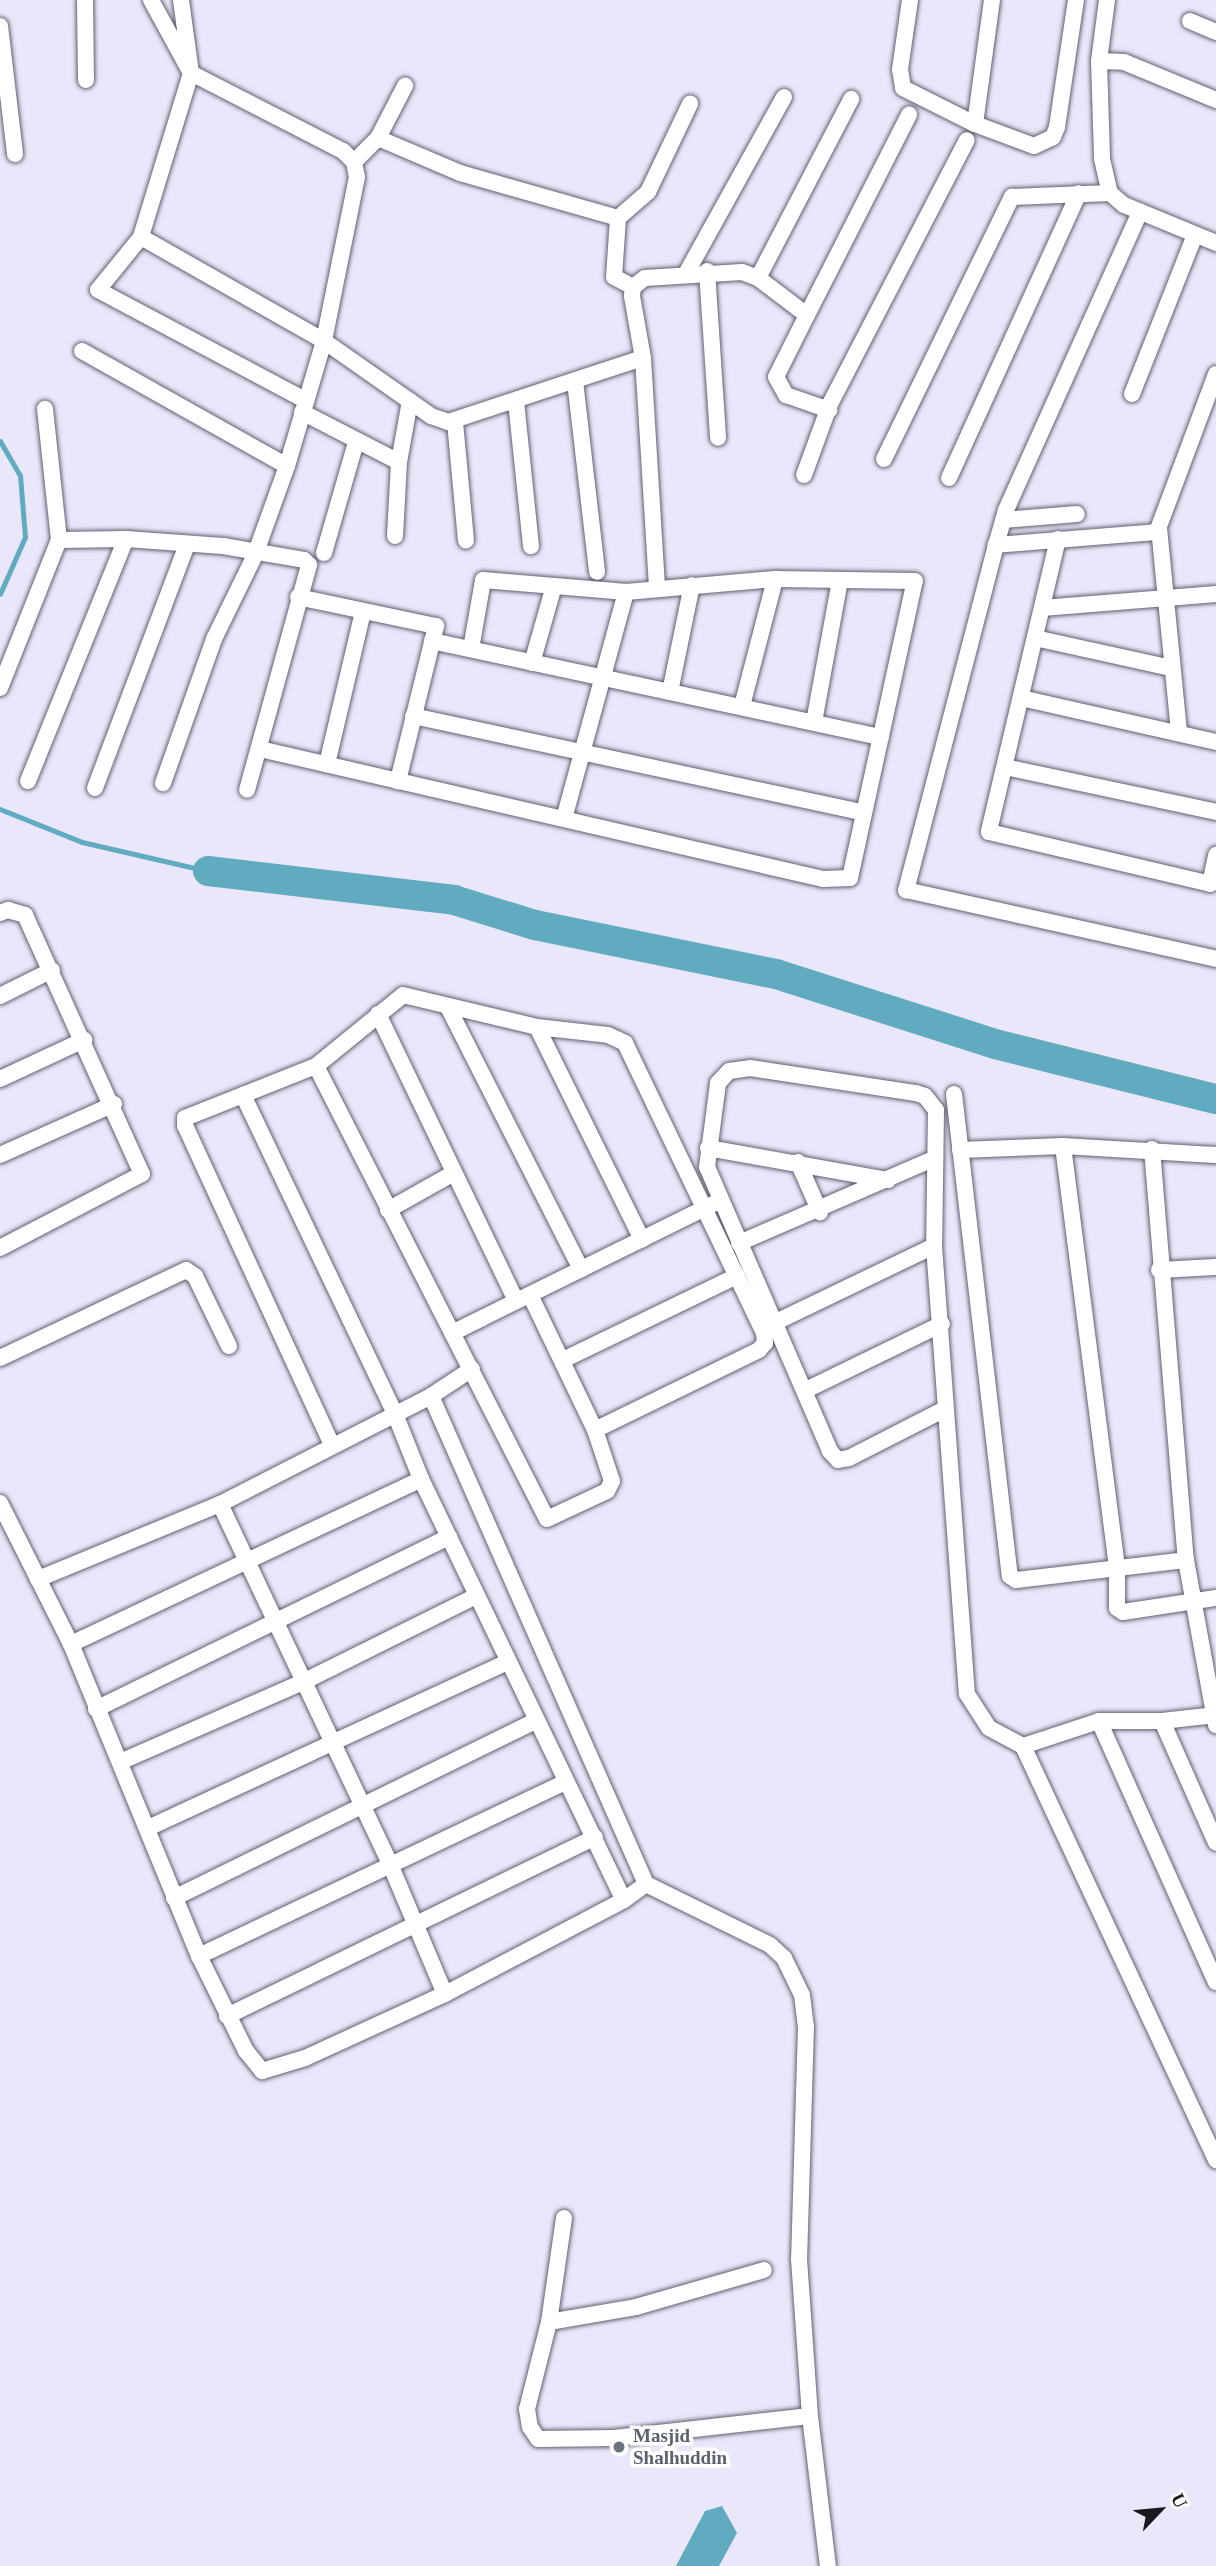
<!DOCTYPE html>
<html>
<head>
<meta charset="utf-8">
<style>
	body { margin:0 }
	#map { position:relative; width:1216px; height:2566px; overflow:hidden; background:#ebe7fb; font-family:Georgia,serif }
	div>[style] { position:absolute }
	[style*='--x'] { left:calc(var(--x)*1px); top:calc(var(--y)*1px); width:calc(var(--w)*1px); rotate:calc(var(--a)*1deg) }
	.water>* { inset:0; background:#60abbf }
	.stream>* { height:5px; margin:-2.5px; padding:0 2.5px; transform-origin:2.5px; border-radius:2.5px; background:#60abbf }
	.river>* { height:30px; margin:-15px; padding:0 15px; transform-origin:15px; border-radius:15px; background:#60abbf }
	.roads { filter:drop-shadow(0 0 2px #625f70) drop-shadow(0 0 2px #625f70) }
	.street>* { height:16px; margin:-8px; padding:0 8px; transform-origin:8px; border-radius:8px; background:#fff }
	.dots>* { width:19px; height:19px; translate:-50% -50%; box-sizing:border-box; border:4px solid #fff; border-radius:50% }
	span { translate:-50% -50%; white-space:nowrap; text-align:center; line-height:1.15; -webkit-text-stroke:7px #fff; paint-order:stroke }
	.worship-label { font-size:19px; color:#5b616d; font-weight:700 }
	.left { translate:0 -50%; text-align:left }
	.north { position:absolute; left:1125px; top:2475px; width:70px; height:70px; -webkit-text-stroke:5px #fff; paint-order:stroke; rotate:64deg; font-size:19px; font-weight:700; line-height:28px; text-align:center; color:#1a181f }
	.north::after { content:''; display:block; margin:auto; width:24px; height:32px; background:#1a181f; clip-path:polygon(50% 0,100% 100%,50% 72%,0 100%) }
</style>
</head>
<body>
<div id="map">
	<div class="water">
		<i style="clip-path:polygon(722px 2506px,737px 2533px,719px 2566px,676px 2566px,705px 2511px)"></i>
	</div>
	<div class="stream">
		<i style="--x:0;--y:441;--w:39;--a:60"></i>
		<i style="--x:20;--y:475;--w:62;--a:85.4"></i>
		<i style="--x:25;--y:537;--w:62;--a:113.7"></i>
		<i style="--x:0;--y:809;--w:88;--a:21.9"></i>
		<i style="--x:82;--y:842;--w:129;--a:13"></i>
	</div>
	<div class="river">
		<i style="--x:208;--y:871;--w:248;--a:6.7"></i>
		<i style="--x:454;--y:900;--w:85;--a:17.2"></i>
		<i style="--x:535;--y:925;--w:246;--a:11.5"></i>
		<i style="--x:776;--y:974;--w:230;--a:17.7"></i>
		<i style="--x:995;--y:1044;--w:228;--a:14"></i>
	</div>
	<div class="roads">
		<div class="street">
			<i style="--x:85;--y:0;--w:80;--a:89.3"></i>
			<i style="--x:151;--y:0;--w:83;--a:61.3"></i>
			<i style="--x:191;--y:73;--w:171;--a:27.2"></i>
			<i style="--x:343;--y:151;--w:16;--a:45"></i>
			<i style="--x:354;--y:162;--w:15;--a:79"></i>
			<i style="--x:357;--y:177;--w:167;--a:101.4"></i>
			<i style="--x:324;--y:341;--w:130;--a:106.5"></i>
			<i style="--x:287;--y:466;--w:95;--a:109.8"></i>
			<i style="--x:255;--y:555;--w:93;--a:116"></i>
			<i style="--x:214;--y:639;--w:153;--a:109.5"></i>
			<i style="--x:181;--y:0;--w:74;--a:82.2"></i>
			<i style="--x:191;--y:73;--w:171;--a:107"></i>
			<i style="--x:141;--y:237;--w:210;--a:29.6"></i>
			<i style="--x:324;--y:341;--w:131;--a:35"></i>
			<i style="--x:431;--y:416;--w:18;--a:19"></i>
			<i style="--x:448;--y:422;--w:205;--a:-18.2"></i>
			<i style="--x:643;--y:358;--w:63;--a:-100.1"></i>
			<i style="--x:632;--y:296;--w:9;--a:-84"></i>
			<i style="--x:633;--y:287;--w:15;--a:-37"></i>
			<i style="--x:645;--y:278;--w:97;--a:-3.5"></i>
			<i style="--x:742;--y:272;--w:17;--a:21"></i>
			<i style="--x:758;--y:278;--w:61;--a:37.1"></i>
			<i style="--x:807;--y:315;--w:225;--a:-63"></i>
			<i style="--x:910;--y:0;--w:70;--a:98.2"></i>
			<i style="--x:900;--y:69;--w:19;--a:81"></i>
			<i style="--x:903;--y:88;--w:80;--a:26.6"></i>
			<i style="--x:975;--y:124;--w:63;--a:20.4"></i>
			<i style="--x:1034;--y:146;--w:21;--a:-25"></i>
			<i style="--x:1053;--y:137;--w:11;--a:-68"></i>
			<i style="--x:1057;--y:127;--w:128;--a:-81.5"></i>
			<i style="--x:1107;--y:0;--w:62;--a:97.5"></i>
			<i style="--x:1099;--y:61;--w:98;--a:88.2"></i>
			<i style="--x:1102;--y:159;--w:35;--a:77"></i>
			<i style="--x:1110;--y:193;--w:18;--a:41"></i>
			<i style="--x:1124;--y:205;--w:100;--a:22.4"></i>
			<i style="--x:1190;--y:21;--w:28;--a:23"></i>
			<i style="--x:0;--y:26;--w:129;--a:83.3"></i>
			<i style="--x:1099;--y:61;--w:25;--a:2"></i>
			<i style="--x:1124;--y:62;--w:100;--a:22.4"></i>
			<i style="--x:975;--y:124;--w:125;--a:-82.2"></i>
			<i style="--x:378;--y:138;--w:89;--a:23.1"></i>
			<i style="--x:460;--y:173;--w:164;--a:15.9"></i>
			<i style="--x:354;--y:162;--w:34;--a:-45"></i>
			<i style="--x:378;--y:138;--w:59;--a:-62.6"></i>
			<i style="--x:141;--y:237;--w:68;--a:129.1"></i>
			<i style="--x:98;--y:290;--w:234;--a:28"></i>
			<i style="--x:707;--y:271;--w:167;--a:86.2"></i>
			<i style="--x:687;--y:272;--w:200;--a:-61"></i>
			<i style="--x:758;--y:278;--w:202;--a:-62.5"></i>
			<i style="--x:633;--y:287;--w:21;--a:-152"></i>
			<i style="--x:614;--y:277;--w:59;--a:-86.1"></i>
			<i style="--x:618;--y:218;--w:40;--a:-41"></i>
			<i style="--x:648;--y:192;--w:98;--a:-64.5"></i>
			<i style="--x:807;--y:315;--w:69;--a:116.6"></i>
			<i style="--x:776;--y:377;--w:21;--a:61"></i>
			<i style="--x:786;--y:395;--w:46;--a:19.2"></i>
			<i style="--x:82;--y:351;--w:235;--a:29.3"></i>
			<i style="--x:643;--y:358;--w:229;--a:86.5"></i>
			<i style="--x:1216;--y:374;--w:169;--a:110.5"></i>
			<i style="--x:1157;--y:532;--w:162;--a:175.4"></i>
			<i style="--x:996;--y:545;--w:357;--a:104.6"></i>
			<i style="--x:906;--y:890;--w:318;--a:12.5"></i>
			<i style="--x:575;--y:381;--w:192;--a:83.4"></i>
			<i style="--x:1132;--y:394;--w:171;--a:-68.4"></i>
			<i style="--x:516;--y:401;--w:146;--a:84.1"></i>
			<i style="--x:302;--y:412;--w:109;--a:27.3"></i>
			<i style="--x:455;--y:422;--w:119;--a:84.7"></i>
			<i style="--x:884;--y:459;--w:292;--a:-64"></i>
			<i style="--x:1012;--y:197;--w:98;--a:-2.3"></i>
			<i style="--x:804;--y:475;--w:76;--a:-69.9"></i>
			<i style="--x:830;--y:404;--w:297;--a:-62.6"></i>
			<i style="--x:949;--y:478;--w:313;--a:-65.5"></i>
			<i style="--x:1003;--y:520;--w:74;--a:-4.6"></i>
			<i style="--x:1159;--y:528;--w:205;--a:84.4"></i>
			<i style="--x:395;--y:536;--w:74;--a:-86.9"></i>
			<i style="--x:399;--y:462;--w:62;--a:-79.8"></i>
			<i style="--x:1058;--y:539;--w:301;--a:103.3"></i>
			<i style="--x:989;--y:832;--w:227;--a:13.2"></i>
			<i style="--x:1210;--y:884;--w:30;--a:-78"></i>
			<i style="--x:59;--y:540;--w:67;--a:-0.9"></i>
			<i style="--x:126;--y:539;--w:97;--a:4.1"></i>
			<i style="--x:223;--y:546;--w:82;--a:9.8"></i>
			<i style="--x:304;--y:560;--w:7;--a:45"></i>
			<i style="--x:309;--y:565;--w:233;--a:105.4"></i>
			<i style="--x:996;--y:545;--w:36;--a:-74"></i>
			<i style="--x:1006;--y:510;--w:327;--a:-65.8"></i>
			<i style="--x:324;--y:553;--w:116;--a:-73.9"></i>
			<i style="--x:298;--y:597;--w:141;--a:11.9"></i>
			<i style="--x:436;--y:626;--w:160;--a:103.8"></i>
			<i style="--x:1042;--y:608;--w:175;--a:-4.6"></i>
			<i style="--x:1035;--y:638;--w:140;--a:12.4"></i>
			<i style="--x:432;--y:641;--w:459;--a:12.1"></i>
			<i style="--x:471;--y:649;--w:70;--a:-80.1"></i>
			<i style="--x:483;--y:580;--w:144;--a:4.8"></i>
			<i style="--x:532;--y:663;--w:80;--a:-74.1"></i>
			<i style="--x:0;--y:688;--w:159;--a:-68.3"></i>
			<i style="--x:59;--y:540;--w:132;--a:-96.1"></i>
			<i style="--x:670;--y:692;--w:109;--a:-78.4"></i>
			<i style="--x:1021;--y:698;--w:200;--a:12.7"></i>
			<i style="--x:742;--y:706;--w:131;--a:-75.4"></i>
			<i style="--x:413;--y:716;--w:461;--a:12.1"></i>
			<i style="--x:814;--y:722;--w:144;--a:-79.6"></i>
			<i style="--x:260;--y:749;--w:578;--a:13"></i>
			<i style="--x:823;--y:879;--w:27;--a:-2"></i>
			<i style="--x:850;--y:878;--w:304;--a:-77.7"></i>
			<i style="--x:915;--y:581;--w:140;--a:-179.2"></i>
			<i style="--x:775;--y:579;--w:150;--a:175"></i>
			<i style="--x:626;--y:592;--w:235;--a:105.3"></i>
			<i style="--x:327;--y:764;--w:156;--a:-76.7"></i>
			<i style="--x:1005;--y:767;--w:216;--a:12"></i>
			<i style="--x:28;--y:781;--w:261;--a:-68"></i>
			<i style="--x:95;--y:788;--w:261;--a:-69.3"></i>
			<i style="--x:0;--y:913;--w:9;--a:-21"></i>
			<i style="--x:8;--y:910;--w:18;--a:16"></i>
			<i style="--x:25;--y:915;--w:284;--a:65.7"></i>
			<i style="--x:142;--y:1174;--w:160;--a:152.5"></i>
			<i style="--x:0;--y:996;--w:58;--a:-26.6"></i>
			<i style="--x:449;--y:1009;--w:292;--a:63.1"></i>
			<i style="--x:378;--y:1014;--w:318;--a:64.3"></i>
			<i style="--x:537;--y:1027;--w:237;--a:63.7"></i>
			<i style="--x:316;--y:1066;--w:508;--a:62.98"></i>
			<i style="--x:547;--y:1519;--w:66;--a:-25"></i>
			<i style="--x:607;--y:1491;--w:11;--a:-63"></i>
			<i style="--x:612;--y:1481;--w:54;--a:-108.4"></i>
			<i style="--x:595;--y:1430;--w:150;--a:-115.7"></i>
			<i style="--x:0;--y:1079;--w:93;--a:-24.9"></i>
			<i style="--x:954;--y:1094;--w:485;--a:83.4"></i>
			<i style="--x:1010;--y:1576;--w:7;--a:34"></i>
			<i style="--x:1016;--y:1580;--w:171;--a:-6.7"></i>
			<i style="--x:243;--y:1095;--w:353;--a:64.5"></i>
			<i style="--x:395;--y:1414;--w:70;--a:68.2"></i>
			<i style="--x:421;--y:1479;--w:467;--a:64.3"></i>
			<i style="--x:1063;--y:1146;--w:426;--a:82.7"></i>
			<i style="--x:1117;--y:1569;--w:39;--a:90"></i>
			<i style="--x:1117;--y:1608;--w:7;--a:34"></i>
			<i style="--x:1123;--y:1612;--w:94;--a:-8.6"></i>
			<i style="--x:708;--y:1148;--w:183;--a:10.1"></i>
			<i style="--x:1152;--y:1149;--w:412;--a:85.3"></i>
			<i style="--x:1186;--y:1560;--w:168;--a:79.7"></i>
			<i style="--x:960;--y:1150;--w:103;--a:-2.2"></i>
			<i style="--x:1063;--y:1146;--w:153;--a:3.4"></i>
			<i style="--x:0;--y:1155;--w:125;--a:-24.1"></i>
			<i style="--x:798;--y:1162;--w:55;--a:66.3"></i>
			<i style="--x:388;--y:1210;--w:73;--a:-29.4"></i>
			<i style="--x:739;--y:1243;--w:214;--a:-23.4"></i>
			<i style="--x:1159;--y:1270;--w:57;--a:-3"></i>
			<i style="--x:776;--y:1322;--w:175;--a:-25.7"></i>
			<i style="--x:452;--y:1333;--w:291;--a:-26.3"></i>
			<i style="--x:0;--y:1358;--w:206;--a:-25.3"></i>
			<i style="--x:186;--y:1270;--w:11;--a:34"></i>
			<i style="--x:195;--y:1276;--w:78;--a:64.1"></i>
			<i style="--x:563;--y:1360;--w:193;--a:-25.8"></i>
			<i style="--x:806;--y:1390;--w:151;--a:-25.9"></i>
			<i style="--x:431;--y:1396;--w:533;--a:66.22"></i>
			<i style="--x:945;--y:1409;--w:108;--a:153"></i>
			<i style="--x:849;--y:1458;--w:11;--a:170"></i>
			<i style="--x:838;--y:1460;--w:12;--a:-132"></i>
			<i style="--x:830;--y:1451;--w:309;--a:-113.4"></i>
			<i style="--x:707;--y:1167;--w:85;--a:-82.5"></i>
			<i style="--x:718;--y:1083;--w:16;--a:-47"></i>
			<i style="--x:729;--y:1071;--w:21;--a:-8"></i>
			<i style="--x:750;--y:1068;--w:168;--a:8.6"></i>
			<i style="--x:916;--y:1093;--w:9;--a:18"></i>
			<i style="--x:925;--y:1096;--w:18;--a:52"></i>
			<i style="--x:936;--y:1110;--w:136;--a:90.8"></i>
			<i style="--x:934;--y:1246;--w:449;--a:85.8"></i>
			<i style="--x:967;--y:1694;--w:40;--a:57.1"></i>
			<i style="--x:989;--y:1728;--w:38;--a:28"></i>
			<i style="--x:1023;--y:1746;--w:457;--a:65"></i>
			<i style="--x:332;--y:1445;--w:351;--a:-114.7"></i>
			<i style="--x:185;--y:1126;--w:8;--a:-90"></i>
			<i style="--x:185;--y:1118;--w:141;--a:-21.7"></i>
			<i style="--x:316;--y:1066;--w:112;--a:-39.2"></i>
			<i style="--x:403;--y:995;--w:138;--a:13.4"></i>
			<i style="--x:537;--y:1027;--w:71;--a:6.4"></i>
			<i style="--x:608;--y:1035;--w:19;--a:25"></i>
			<i style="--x:625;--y:1043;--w:322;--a:64.4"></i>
			<i style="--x:764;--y:1333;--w:10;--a:84"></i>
			<i style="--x:765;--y:1343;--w:9;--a:131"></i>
			<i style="--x:759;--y:1350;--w:182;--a:154"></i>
			<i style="--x:0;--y:1503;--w:158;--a:63.3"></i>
			<i style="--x:71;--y:1644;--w:337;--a:67.7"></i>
			<i style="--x:199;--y:1956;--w:106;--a:63.7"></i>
			<i style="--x:246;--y:2051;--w:26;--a:51"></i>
			<i style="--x:262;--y:2071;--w:45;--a:-16.8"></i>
			<i style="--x:305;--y:2058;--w:154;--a:-24.6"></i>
			<i style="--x:445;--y:1994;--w:202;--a:-27.7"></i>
			<i style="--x:624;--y:1900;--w:27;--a:-36"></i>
			<i style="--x:646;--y:1884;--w:138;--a:26.2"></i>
			<i style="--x:770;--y:1945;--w:19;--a:43"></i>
			<i style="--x:784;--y:1958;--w:41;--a:64.1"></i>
			<i style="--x:802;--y:1995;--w:31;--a:83"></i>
			<i style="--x:806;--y:2026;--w:233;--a:91.7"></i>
			<i style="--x:799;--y:2259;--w:157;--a:86"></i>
			<i style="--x:810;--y:2416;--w:151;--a:83.2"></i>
			<i style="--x:220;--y:1504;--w:398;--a:64.7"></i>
			<i style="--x:390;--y:1864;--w:141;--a:67.1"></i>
			<i style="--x:38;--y:1579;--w:197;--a:-22.4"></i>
			<i style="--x:220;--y:1504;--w:237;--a:-27.1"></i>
			<i style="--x:431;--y:1396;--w:49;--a:-33.4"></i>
			<i style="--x:71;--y:1644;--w:387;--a:-25.2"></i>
			<i style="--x:96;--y:1709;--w:393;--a:-26"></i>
			<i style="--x:1099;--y:1721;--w:286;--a:65.9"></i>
			<i style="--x:1162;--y:1721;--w:133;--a:66.1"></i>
			<i style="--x:1023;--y:1746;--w:80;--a:-18.2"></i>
			<i style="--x:1099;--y:1721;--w:63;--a:0"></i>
			<i style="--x:1162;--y:1721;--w:54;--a:-6.3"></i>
			<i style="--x:120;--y:1762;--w:200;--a:-23.6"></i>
			<i style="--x:303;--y:1682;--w:193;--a:-26.4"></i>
			<i style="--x:148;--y:1828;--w:396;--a:-24.8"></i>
			<i style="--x:174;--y:1898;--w:404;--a:-26.1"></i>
			<i style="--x:199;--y:1956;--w:406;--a:-25.4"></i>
			<i style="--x:227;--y:2016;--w:409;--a:-25.9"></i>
			<i style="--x:564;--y:2218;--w:105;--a:98.2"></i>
			<i style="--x:549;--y:2322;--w:90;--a:104.2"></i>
			<i style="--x:527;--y:2409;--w:18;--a:81"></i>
			<i style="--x:530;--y:2427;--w:14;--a:56"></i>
			<i style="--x:538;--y:2439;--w:76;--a:-0.8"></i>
			<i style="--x:614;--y:2438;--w:197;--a:-6.4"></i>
			<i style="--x:549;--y:2322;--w:88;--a:-9.8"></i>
			<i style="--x:636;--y:2307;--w:133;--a:-16.1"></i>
		</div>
	</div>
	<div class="dots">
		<i style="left:619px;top:2447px;background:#6b7280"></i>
	</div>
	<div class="worship-label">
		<span class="left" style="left:633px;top:2447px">Masjid<br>Shalhuddin</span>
	</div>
	<div class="north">U</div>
</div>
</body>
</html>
